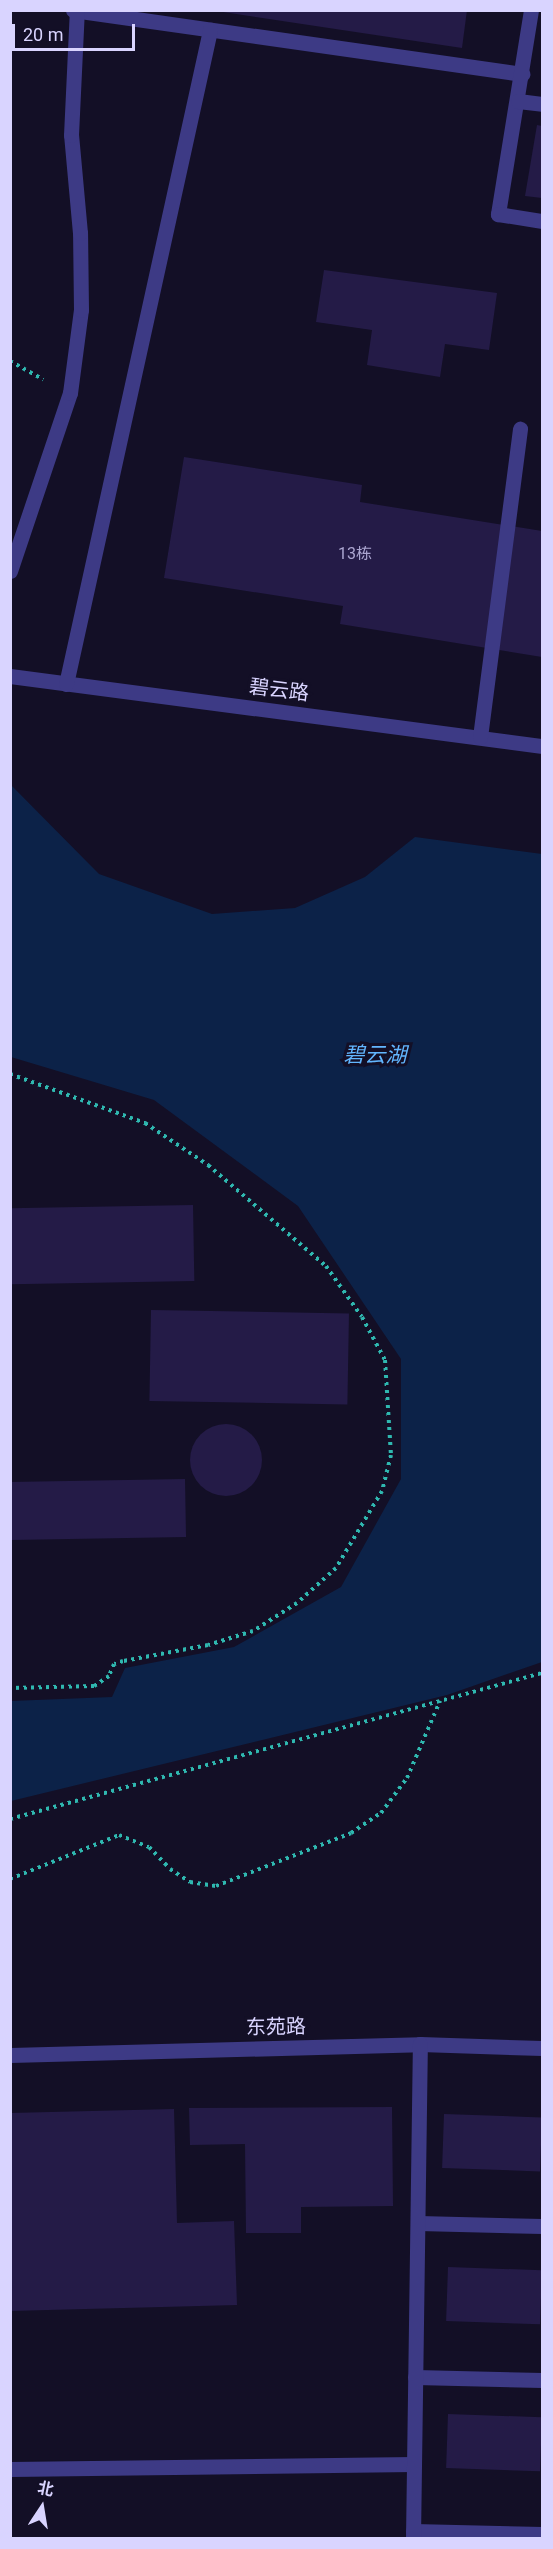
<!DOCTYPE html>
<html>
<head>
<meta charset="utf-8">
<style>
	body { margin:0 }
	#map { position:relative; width:553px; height:2549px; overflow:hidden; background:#130f26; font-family:Roboto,"Noto Sans SC",sans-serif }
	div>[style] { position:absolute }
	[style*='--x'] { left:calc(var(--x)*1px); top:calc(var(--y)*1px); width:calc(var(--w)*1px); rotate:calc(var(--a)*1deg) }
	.water>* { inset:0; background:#0c2248 }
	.building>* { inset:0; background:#241b47; transform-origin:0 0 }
	.round { border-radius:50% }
	.path>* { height:4px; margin-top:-2px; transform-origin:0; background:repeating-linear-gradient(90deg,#2fb8b0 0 3px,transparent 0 7.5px) }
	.minor>* { height:15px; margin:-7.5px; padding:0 7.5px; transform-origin:7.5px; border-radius:7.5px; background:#3d3a85 }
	span { translate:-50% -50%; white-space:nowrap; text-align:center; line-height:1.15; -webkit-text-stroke:6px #130f26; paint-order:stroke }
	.number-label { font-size:16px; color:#aca6d1 }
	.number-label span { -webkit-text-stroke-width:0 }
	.street-label { font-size:20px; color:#d9d4ff }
	.water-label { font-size:21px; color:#62b6ff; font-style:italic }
	.frame { position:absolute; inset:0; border:12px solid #d9d4ff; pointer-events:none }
	.north { position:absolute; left:12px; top:2477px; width:60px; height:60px; -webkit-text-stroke:4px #130f26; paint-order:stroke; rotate:12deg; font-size:16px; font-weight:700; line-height:24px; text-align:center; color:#d9d4ff }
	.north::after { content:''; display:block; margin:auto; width:21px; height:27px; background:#d9d4ff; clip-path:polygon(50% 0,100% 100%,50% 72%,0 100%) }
	.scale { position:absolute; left:12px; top:24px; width:123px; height:27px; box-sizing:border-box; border:3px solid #d9d4ff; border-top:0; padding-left:8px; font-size:18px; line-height:21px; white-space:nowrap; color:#d9d4ff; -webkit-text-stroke:4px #130f26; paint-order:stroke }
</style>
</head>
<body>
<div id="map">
	<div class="water">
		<i style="clip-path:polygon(10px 784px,99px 874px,212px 914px,295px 908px,365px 877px,415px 837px,542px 854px,542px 1662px,447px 1695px,11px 1801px,11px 1701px,112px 1697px,125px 1668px,234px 1647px,341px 1587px,401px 1479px,401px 1359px,298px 1206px,154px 1100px,11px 1057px)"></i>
	</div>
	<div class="building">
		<i style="clip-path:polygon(210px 10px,467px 10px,462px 48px)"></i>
		<i style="clip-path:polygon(537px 125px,542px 126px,542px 198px,525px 196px)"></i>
		<i style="clip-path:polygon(324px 270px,497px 293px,489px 350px,445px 344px,440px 377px,367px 365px,372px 330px,316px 322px)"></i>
		<i style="clip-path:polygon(184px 457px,362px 485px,360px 502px,542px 531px,542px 657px,340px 624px,343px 606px,164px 578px)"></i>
		<i style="left:193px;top:1205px;width:76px;height:183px;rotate:89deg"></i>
		<i style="left:151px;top:1310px;width:198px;height:91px;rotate:1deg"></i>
		<i class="round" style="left:190px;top:1424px;width:72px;height:72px"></i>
		<i style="left:185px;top:1479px;width:58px;height:175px;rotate:89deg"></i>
		<i style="clip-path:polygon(392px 2107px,393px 2206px,301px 2207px,301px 2233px,246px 2233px,245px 2144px,190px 2145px,189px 2108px)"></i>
		<i style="clip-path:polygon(174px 2109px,177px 2223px,234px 2221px,237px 2305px,10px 2311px,10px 2113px)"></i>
		<i style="left:444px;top:2114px;width:98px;height:54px;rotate:2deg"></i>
		<i style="left:448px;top:2267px;width:94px;height:54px;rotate:2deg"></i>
		<i style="left:448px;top:2414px;width:94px;height:54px;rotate:2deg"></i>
	</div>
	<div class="path">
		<i style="--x:10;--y:361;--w:38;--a:29"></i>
		<i style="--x:10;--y:1074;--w:144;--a:19.9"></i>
		<i style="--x:145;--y:1123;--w:76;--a:33.7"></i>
		<i style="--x:208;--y:1165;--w:155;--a:40.6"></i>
		<i style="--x:326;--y:1266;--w:62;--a:54.8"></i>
		<i style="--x:362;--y:1317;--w:49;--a:61.9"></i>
		<i style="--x:385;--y:1360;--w:95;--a:86.4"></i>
		<i style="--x:391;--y:1455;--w:37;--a:104"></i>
		<i style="--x:382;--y:1491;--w:90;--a:120.9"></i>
		<i style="--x:336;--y:1568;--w:52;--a:138.1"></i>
		<i style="--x:297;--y:1603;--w:52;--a:147.5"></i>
		<i style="--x:253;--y:1631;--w:47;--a:162.7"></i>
		<i style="--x:208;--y:1645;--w:86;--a:169.3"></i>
		<i style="--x:123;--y:1661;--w:9;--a:162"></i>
		<i style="--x:114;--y:1664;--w:13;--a:113"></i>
		<i style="--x:109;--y:1676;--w:18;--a:146"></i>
		<i style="--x:94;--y:1686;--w:84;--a:178.6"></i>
		<i style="--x:10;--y:1819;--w:552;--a:-15.35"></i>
		<i style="--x:10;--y:1879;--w:118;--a:-22"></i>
		<i style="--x:119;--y:1835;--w:32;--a:22"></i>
		<i style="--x:149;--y:1847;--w:30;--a:46"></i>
		<i style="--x:170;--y:1869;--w:24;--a:33"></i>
		<i style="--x:190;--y:1882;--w:26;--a:9"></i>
		<i style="--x:216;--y:1886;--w:145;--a:-21.4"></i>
		<i style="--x:351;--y:1833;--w:36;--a:-34"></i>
		<i style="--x:381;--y:1813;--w:44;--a:-53.4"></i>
		<i style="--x:407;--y:1778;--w:84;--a:-66.8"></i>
	</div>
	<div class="minor">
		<i style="--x:73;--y:10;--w:454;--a:8.1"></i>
		<i style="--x:531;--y:10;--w:207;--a:99.2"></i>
		<i style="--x:498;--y:214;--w:45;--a:9"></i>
		<i style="--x:518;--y:101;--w:24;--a:7"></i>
		<i style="--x:10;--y:571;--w:188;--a:-71.4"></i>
		<i style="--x:70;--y:393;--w:84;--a:-82.5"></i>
		<i style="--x:81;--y:310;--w:77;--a:-90.7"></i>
		<i style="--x:80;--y:233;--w:98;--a:-95.2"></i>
		<i style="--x:71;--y:135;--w:125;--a:-87.3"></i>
		<i style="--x:10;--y:676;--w:537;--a:7.5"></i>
		<i style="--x:66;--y:684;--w:670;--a:-77.58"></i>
		<i style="--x:480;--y:737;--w:311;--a:-82.6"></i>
		<i style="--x:10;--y:2055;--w:410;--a:-1.5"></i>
		<i style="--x:420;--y:2044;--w:122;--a:1.9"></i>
		<i style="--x:418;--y:2223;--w:124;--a:1.4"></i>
		<i style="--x:415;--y:2377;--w:127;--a:1.4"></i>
		<i style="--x:10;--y:2469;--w:404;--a:-0.7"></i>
		<i style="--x:413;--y:2531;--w:129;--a:1.3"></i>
		<i style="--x:413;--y:2538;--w:494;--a:-89.2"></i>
	</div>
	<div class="number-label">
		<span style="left:355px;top:554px">13栋</span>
	</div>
	<div class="street-label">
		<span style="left:279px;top:690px;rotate:7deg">碧云路</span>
		<span style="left:276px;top:2027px;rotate:-1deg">东苑路</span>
	</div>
	<div class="water-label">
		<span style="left:375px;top:1055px">碧云湖</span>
	</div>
	<div class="frame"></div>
	<div class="north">北</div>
	<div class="scale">20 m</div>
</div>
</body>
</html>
